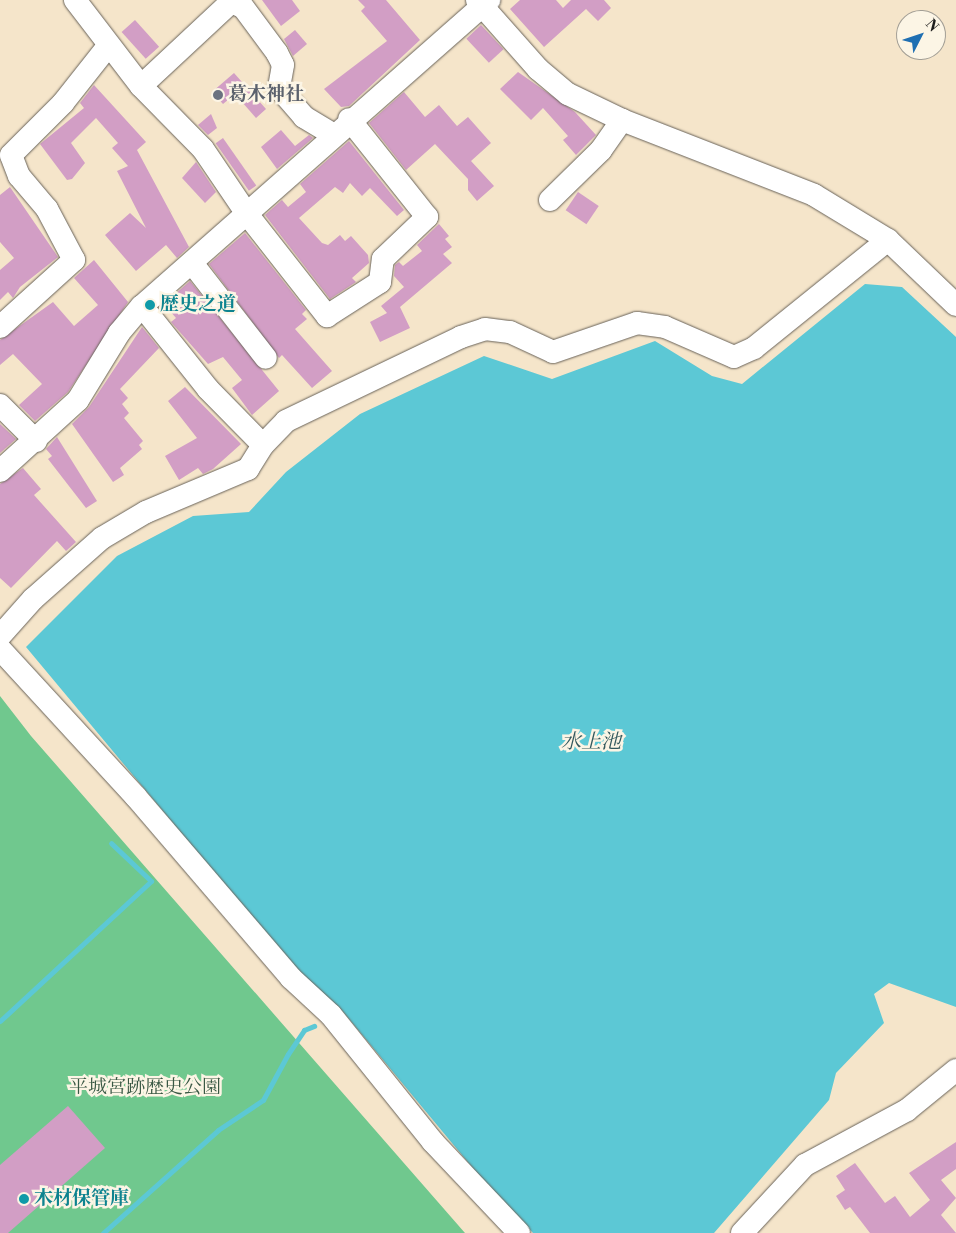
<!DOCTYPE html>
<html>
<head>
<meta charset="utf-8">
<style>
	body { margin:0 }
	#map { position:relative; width:956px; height:1233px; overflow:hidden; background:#f5e5ca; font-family:"Libre Bodoni","Noto Serif JP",serif }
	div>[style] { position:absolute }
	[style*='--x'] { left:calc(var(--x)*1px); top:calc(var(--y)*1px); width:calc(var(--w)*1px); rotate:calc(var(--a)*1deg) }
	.green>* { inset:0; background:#70c88e }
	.water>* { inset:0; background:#5cc8d5 }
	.stream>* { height:5px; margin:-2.5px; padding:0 2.5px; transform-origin:2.5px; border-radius:2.5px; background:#5cc8d5 }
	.building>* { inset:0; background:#d29ec5; transform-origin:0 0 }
	.roads { filter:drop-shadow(0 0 1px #686259) drop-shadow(0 0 1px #686259) }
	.minor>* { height:22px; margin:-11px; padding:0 11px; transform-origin:11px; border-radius:11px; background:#fff }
	.dots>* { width:14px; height:14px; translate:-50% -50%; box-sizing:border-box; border:2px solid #fcf5e5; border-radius:50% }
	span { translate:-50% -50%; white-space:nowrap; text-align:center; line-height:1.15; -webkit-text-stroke:5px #fcf5e5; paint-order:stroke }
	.worship-label { font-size:19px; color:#5b616d; font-weight:700 }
	.left { translate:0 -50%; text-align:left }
	.culture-label { font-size:19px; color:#0d838f; font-weight:700 }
	.park-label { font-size:19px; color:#395844 }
	.water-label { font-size:20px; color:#32585d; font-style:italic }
	.north { position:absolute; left:896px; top:10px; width:50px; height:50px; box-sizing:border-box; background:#fcf5e5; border:1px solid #a29e95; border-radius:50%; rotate:49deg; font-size:14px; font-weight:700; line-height:20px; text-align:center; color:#1c1c1c }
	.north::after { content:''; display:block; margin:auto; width:18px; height:22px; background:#1f6fb2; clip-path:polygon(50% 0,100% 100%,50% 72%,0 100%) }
</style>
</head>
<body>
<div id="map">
	<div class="green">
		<i style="clip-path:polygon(0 696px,31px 736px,465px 1233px,0 1233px)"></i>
	</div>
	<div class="water">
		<i style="clip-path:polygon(865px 284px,902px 287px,956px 337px,956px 1007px,889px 983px,874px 994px,884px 1023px,836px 1073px,829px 1100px,714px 1233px,533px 1233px,491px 1190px,339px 1007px,298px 973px,26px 647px,117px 556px,193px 516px,249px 512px,286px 472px,360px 414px,484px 356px,552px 379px,655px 341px,712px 376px,742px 384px)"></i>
	</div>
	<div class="stream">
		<i style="--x:0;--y:1021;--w:206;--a:-42.8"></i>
		<i style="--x:151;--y:881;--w:55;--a:-136.5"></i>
		<i style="--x:103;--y:1233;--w:154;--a:-41.8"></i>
		<i style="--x:218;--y:1130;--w:54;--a:-33.7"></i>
		<i style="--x:263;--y:1100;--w:52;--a:-61.5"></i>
		<i style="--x:288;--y:1054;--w:29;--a:-56"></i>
		<i style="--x:304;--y:1030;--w:11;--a:-22"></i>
	</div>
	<div class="building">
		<i style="clip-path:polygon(262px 0,292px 0,300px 11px,281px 26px)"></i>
		<i style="clip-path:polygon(358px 0,386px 0,420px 40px,349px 106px,341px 107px,324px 89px,387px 41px,361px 11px,365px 7px)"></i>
		<i style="clip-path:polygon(520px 0,556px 0,563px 8px,571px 0,604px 0,611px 8px,598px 21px,586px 9px,544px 47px,510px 9px)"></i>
		<i style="left:135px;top:20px;width:36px;height:18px;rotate:48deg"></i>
		<i style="left:481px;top:25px;width:33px;height:20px;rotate:47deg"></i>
		<i style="clip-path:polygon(295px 30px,307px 44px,293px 56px,284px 39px)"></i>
		<i style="clip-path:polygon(518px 72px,575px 112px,596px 135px,576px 155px,563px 140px,568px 136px,543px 108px,531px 120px,500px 89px)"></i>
		<i style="clip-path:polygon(234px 73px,266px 109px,256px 118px,235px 94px,223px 104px,212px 92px)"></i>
		<i style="clip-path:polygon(94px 85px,146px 142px,137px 150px,189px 247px,177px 258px,166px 245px,136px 271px,105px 235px,130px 213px,146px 228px,117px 171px,128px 166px,112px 148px,118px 143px,96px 118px,71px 143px,85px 163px,72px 179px,67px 180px,40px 144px,84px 108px,80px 103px)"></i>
		<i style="clip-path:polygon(404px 92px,425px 117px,439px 105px,457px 126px,468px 117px,491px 143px,471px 161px,494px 186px,477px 201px,468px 190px,468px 179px,435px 144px,406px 170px,369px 123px)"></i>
		<i style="clip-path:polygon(211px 114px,217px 128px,208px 135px,198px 125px)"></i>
		<i style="clip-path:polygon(281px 130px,295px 146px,309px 135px,313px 138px,277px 169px,261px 147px)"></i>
		<i style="left:223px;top:138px;width:58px;height:9px;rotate:55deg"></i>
		<i style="clip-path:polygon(349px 141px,404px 210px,397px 216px,370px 188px,362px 196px,350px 183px,343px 193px,335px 187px,299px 218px,322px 243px,328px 245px,340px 235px,345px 241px,351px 236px,368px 255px,369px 263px,352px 278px,356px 282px,330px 299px,265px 215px,282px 200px,288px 207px,306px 192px,300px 184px)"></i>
		<i style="clip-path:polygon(196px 162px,216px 192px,205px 203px,182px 178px)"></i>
		<i style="clip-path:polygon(10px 187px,58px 257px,20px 287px,13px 298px,8px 292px,0 300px,0 270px,14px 258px,0 242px,0 195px)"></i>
		<i style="left:578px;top:192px;width:25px;height:22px;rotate:34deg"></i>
		<i style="clip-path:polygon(439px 224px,449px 236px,445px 239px,452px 247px,443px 254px,452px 263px,400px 307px,410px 328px,380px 342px,370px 322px,387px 313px,381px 306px,404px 287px,394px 276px,395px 265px,399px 262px,403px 266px,422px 251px,417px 245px)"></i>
		<i style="clip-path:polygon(245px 233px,306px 310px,302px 314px,307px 319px,295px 329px,332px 371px,312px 388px,282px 355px,279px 358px,209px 264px)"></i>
		<i style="clip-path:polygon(94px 260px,128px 302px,68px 392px,35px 421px,19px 405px,42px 384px,13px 354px,0 365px,0 340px,53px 302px,74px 326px,98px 305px,74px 278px)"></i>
		<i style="clip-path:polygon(190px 281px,279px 391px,252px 415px,232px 388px,242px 380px,223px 357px,208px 364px,171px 322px,176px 318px,164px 304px)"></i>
		<i style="clip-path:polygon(142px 327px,159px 348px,120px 389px,128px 398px,122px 404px,129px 413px,124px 418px,143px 441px,139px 445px,142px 449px,120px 468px,124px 475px,113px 482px,72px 424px,89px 407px)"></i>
		<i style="clip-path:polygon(185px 387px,241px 444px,213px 469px,203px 474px,198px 468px,179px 480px,165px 456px,197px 438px,168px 401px)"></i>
		<i style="clip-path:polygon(0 424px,16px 439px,0 453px)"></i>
		<i style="clip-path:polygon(57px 437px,97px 501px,86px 508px,48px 459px,52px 456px,46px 449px)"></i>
		<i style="clip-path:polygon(23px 468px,41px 489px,34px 495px,76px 542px,66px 551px,57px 541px,11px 588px,0 578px,0 484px)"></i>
		<i style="clip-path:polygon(68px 1106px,105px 1148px,8px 1233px,0 1233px,0 1165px)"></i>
		<i style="clip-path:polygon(956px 1142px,956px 1169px,941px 1180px,956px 1198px,941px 1215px,956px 1233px,870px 1233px,850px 1207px,845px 1210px,836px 1196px,845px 1190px,836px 1176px,855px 1163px,885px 1203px,895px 1196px,910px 1217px,930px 1200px,909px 1173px)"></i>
	</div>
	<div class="roads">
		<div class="minor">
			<i style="--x:75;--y:0;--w:108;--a:52.5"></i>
			<i style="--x:141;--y:86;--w:88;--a:45.5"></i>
			<i style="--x:203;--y:149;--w:78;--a:55.9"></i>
			<i style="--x:247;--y:214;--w:130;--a:51.9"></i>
			<i style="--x:327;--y:316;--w:63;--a:-32.7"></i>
			<i style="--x:380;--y:282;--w:23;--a:-83"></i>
			<i style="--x:383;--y:259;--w:61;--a:-43.7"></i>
			<i style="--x:427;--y:217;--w:125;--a:-128.5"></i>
			<i style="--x:477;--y:0;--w:92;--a:48.5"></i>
			<i style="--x:538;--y:69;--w:39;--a:40"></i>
			<i style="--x:568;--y:94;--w:60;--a:25.7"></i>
			<i style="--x:622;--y:120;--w:206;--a:21.3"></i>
			<i style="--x:814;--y:195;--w:87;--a:31.3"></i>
			<i style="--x:888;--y:240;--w:94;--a:43.7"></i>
			<i style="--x:141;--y:86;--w:123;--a:-43"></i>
			<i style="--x:231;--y:2;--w:13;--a:23"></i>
			<i style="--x:243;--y:7;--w:57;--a:53.5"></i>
			<i style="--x:277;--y:53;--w:13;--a:63"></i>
			<i style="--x:283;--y:65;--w:23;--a:100"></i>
			<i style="--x:279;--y:88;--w:38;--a:49"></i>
			<i style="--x:304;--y:117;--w:33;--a:31"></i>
			<i style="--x:550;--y:200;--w:71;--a:-44.4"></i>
			<i style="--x:601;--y:150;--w:37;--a:-55"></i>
			<i style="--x:192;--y:263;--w:120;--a:52.1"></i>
			<i style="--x:142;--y:306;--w:106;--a:51.5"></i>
			<i style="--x:208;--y:389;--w:78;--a:45.5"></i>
			<i style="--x:0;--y:327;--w:100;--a:-42.2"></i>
			<i style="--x:74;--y:260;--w:58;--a:-117.9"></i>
			<i style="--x:47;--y:209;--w:43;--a:-130.3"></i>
			<i style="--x:19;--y:176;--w:22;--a:-111"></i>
			<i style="--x:11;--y:155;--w:74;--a:-45"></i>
			<i style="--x:63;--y:103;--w:73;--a:-51.7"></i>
			<i style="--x:0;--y:405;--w:51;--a:45"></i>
			<i style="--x:0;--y:471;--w:105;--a:-42.3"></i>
			<i style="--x:78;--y:400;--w:79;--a:-58.5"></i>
			<i style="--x:119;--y:333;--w:35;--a:-50"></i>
			<i style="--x:142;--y:306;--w:463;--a:-41.4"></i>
			<i style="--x:0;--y:636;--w:50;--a:-48.3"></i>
			<i style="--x:33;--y:599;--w:92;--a:-41.5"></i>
			<i style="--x:102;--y:538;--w:51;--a:-30.6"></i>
			<i style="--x:146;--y:512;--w:111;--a:-22.9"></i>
			<i style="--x:248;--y:469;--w:28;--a:-58"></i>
			<i style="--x:263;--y:445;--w:33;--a:-46"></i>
			<i style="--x:286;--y:421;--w:194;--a:-25.6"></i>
			<i style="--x:461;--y:337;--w:25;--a:-18"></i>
			<i style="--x:485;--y:329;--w:25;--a:7"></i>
			<i style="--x:510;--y:332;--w:47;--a:24.9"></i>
			<i style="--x:553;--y:352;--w:89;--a:-19"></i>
			<i style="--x:637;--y:323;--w:28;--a:8"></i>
			<i style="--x:665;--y:327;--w:75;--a:23.5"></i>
			<i style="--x:734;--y:357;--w:22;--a:-24"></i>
			<i style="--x:754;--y:348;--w:172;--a:-38.9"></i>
			<i style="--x:0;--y:649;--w:201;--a:47.4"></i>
			<i style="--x:136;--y:797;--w:238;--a:49.4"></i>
			<i style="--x:291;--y:978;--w:54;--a:42.8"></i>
			<i style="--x:331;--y:1015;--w:163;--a:51.2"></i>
			<i style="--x:433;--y:1142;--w:125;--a:46.6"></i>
			<i style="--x:742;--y:1233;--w:93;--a:-47.2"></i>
			<i style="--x:805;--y:1165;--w:116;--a:-28.3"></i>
			<i style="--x:907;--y:1110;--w:63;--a:-39.2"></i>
		</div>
	</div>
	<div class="dots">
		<i style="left:218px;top:95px;background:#6b7280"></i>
		<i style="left:150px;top:305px;background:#0f9aa8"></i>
		<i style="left:24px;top:1199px;background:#0f9aa8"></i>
	</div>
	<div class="worship-label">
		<span class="left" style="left:228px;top:95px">葛木神社</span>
	</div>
	<div class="culture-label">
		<span class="left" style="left:160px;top:305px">歴史之道</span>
		<span class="left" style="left:34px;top:1199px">木材保管庫</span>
	</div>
	<div class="park-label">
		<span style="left:145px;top:1088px">平城宮跡歴史公園</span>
	</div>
	<div class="water-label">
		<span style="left:591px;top:742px">水上池</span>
	</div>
	<div class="north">N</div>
</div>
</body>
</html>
